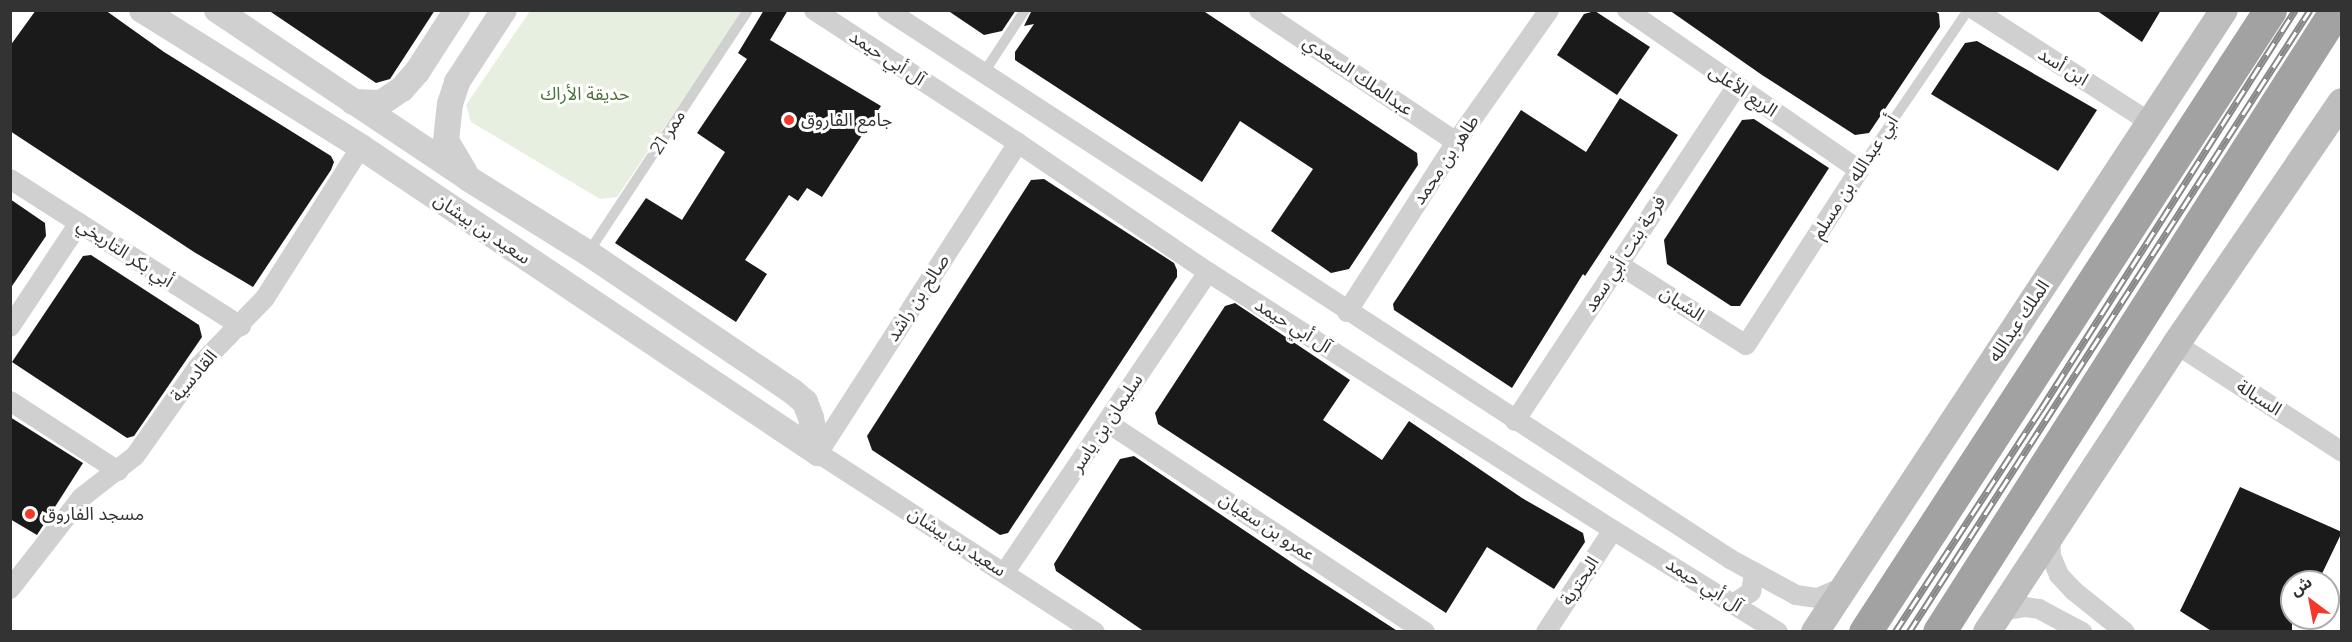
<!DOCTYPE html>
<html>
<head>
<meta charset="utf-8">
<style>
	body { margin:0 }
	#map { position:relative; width:2352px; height:642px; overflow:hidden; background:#fff; font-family:Montserrat,"Noto Sans Arabic",sans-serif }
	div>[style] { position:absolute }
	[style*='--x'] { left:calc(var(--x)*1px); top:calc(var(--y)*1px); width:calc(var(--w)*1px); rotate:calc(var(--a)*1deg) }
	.green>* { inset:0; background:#e7f0e0 }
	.building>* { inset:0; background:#1a1a1a }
	.service>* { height:10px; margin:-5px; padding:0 5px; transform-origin:5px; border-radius:5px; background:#d0d0d0 }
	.minor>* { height:20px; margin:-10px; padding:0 10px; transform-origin:10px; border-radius:10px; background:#d0d0d0 }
	.tertiary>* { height:26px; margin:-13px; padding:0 13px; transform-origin:13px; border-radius:13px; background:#d0d0d0 }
	.secondary>* { height:28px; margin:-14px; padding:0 14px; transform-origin:14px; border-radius:14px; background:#bdbdbd }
	.trunk>* { height:33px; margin:-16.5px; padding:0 16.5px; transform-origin:16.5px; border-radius:16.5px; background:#a2a2a2 }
	.rail>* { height:7px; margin-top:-3.5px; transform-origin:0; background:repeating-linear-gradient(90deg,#fff 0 14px,#888 0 28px); box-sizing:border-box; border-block:2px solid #888 }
	.dots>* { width:16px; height:16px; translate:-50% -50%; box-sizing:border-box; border:3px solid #fff; border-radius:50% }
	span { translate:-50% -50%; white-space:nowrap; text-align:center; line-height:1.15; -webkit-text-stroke:6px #fff; paint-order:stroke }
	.street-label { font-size:18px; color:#333 }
	.park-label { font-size:18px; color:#4d733b }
	.poi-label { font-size:18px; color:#333 }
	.left { translate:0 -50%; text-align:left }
	.frame { position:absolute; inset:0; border:12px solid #333; pointer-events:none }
	.north { position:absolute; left:2280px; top:570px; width:60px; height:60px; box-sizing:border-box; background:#fff; border:2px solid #adadad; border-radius:50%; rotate:328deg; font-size:16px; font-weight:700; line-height:24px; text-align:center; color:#333 }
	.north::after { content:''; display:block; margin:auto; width:21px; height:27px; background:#f4382a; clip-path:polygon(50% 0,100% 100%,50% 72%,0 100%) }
</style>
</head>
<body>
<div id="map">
	<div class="green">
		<i style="clip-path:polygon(530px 11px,743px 11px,617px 197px,600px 199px,471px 122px,466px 105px)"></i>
	</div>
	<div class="building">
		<i style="clip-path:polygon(36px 10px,105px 10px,164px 52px,331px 156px,334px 162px,331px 170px,253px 287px,194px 252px,10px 131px,10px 46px)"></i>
		<i style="clip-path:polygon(268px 10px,435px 10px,390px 79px,376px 83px)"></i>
		<i style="clip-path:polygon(764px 10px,788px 10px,770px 40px,881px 106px,822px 197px,807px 188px,798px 201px,789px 195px,745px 260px,767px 274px,736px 322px,615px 243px,646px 198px,682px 220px,725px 152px,697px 133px,747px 59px,738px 53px)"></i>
		<i style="clip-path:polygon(947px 10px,1016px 10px,1002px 31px,984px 35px)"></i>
		<i style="clip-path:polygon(1032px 10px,1202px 10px,1417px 153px,1418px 165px,1349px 269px,1331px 273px,1271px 231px,1313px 169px,1240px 121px,1202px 182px,1015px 60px,1015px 52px,1034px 24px,1024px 26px)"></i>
		<i style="clip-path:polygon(1669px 10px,1934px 10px,1939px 14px,1940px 27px,1869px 133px,1855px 135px,1762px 75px)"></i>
		<i style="clip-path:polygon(2096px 10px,2161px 10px,2142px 42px)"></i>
		<i style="clip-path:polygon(1595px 11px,1650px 47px,1617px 95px,1557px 55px,1584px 14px)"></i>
		<i style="clip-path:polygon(1977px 41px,2097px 110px,2058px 171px,1931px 94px,1965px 43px)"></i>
		<i style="clip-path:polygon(1620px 98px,1678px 135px,1585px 276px,1583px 274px,1512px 388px,1394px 310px,1393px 304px,1521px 110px,1586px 152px)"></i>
		<i style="clip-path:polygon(1754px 119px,1829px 168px,1740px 306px,1731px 306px,1667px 264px,1664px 240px,1742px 120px)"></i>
		<i style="clip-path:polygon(1044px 179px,1174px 263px,1177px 270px,1177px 277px,1008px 533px,1000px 535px,872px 450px,867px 436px,1031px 180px)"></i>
		<i style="clip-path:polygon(10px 199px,45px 223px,46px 236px,10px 289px)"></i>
		<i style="clip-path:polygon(91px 255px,199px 325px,202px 337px,134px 436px,127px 438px,12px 362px,83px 256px)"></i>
		<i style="clip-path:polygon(1235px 303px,1350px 380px,1323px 420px,1382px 460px,1409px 421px,1522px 498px,1583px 533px,1585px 542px,1554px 589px,1487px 547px,1446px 613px,1158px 424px,1155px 413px,1225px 306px)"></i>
		<i style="clip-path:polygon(10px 417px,83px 463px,37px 535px,10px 519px)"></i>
		<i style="clip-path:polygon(1134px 456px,1303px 570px,1399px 632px,1145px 632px,1056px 571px,1054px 564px,1120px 459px)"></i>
		<i style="clip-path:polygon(2240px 487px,2342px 532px,2318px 582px,2292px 582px,2292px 632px,2213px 632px,2180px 611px)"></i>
	</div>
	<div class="service">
		<i style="--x:983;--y:74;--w:77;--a:-56.7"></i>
		<i style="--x:1859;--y:170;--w:194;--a:-55.7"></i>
		<i style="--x:588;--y:253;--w:291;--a:-56.6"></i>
	</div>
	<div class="minor">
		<i style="--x:814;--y:10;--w:244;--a:33.1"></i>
		<i style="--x:1018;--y:143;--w:230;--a:34.2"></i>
		<i style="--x:1208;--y:272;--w:480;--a:32.5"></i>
		<i style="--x:1613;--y:530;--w:194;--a:31.7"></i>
		<i style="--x:887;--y:10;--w:1006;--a:33.07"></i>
		<i style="--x:1730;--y:559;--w:75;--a:28.6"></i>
		<i style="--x:1796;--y:595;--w:22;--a:8"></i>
		<i style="--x:1818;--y:598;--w:27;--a:-24"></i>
		<i style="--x:1259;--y:10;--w:237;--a:33.8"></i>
		<i style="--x:1975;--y:10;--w:209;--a:32.7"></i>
		<i style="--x:1018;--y:143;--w:369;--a:122.8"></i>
		<i style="--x:818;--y:453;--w:330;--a:32.9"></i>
		<i style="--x:10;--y:179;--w:274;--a:32.5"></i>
		<i style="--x:1618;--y:264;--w:151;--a:32.3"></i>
		<i style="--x:1746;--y:345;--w:208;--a:-57.1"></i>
		<i style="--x:1859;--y:170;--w:282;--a:-145.4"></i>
		<i style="--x:1347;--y:312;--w:202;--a:-57.3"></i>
		<i style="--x:1456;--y:142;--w:161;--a:-54.8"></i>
		<i style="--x:10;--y:327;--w:125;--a:-56.4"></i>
		<i style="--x:2176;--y:344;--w:198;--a:33"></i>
		<i style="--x:10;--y:401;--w:129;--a:32.9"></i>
		<i style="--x:1515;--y:421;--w:400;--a:-56.5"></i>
		<i style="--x:1108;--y:423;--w:380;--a:33.4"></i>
		<i style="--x:2050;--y:535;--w:21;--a:87"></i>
		<i style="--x:2051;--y:556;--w:21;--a:67"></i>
		<i style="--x:2059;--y:575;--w:22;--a:47"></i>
		<i style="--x:2074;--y:591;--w:65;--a:38.8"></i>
		<i style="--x:1005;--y:572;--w:362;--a:-55.9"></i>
		<i style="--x:10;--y:589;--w:115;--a:-52"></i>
		<i style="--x:81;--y:498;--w:68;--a:-37.9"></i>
		<i style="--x:135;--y:456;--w:109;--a:-54.7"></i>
		<i style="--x:198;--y:367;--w:96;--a:-45.8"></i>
		<i style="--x:265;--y:298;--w:179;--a:-57.6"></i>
		<i style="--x:1733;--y:604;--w:22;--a:-34"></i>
		<i style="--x:1751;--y:592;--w:20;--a:-81"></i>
		<i style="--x:2000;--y:611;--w:25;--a:-9"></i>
		<i style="--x:2025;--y:607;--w:14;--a:8"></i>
		<i style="--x:2039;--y:609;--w:49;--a:28.1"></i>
		<i style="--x:1546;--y:632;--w:122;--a:-56.7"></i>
	</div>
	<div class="tertiary">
		<i style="--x:142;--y:10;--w:258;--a:32"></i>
		<i style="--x:361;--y:147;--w:550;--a:33.81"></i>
		<i style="--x:217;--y:10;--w:303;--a:33.8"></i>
		<i style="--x:469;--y:179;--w:140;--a:31.9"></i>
		<i style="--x:588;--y:253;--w:246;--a:34.1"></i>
		<i style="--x:792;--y:391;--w:17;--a:40"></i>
		<i style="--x:805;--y:402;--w:17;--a:69"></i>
		<i style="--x:811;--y:418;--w:36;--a:79"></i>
		<i style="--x:353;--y:102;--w:28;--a:2"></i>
		<i style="--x:381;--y:103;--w:25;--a:-34"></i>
		<i style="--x:402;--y:89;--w:23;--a:-49"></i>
		<i style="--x:417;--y:72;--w:74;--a:-57.2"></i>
		<i style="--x:464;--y:171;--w:35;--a:-121"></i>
		<i style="--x:446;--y:141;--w:37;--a:-84"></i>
		<i style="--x:450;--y:104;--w:23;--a:-72"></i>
		<i style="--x:457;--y:82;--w:86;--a:-56.9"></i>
	</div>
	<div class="secondary">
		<i style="--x:1815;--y:632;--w:744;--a:-56.67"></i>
		<i style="--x:1987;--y:632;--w:344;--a:-56.7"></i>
		<i style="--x:2176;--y:344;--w:293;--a:-55.6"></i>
	</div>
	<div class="trunk">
		<i style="--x:1865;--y:632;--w:742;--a:-56.93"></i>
		<i style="--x:1939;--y:632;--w:738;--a:-57.45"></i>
	</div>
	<div class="rail">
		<i style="--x:1895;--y:632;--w:267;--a:-56.8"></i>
		<i style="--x:2041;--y:409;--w:473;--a:-57.5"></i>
		<i style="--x:1909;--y:632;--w:740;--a:-57.19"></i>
	</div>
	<div class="dots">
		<i style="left:789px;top:120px;background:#f4382a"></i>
		<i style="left:30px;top:514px;background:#f4382a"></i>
	</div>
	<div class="street-label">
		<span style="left:887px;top:58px;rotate:33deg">آل أبي حيمد</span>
		<span style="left:2063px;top:67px;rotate:32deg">ابن أسد</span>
		<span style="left:1358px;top:76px;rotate:34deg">عبدالملك السعدي</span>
		<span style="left:1743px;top:91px;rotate:34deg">الريع الأعلى</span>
		<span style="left:668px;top:132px;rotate:-57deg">ممر 21</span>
		<span style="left:1446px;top:160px;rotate:-56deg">طاهر بن محمد</span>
		<span style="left:1855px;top:177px;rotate:-57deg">أبي عبدالله بن مسلم</span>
		<span style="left:482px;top:229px;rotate:34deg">سعيد بن بيشان</span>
		<span style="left:125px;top:253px;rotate:33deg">أبي بكر التاريخي</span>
		<span style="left:1625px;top:254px;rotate:-57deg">فرحة بنت أبي سعد</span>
		<span style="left:918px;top:298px;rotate:-57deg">صالح بن راشد</span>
		<span style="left:1682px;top:304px;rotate:33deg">الشبان</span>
		<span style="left:2019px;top:321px;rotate:-56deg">الملك عبدالله</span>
		<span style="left:1293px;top:326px;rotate:32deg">آل أبي حيمد</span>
		<span style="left:194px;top:376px;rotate:-50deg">القادسية</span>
		<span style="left:2259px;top:398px;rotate:33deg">السبالة</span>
		<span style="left:1107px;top:423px;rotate:-56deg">سليمان بن ياسر</span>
		<span style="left:1267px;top:527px;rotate:33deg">عمرو بن سفيان</span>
		<span style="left:957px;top:542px;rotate:33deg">سعيد بن بيشان</span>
		<span style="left:1580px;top:581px;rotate:-57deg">البحترية</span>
		<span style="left:1704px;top:585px;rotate:32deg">آل أبي حيمد</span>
	</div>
	<div class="park-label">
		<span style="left:585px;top:94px">حديقة الأراك</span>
	</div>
	<div class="poi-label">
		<span class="left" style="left:801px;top:120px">جامع الفاروق</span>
		<span class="left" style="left:42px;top:514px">مسجد الفاروق</span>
	</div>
	<div class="frame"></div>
	<div class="north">ش</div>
</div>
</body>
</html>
